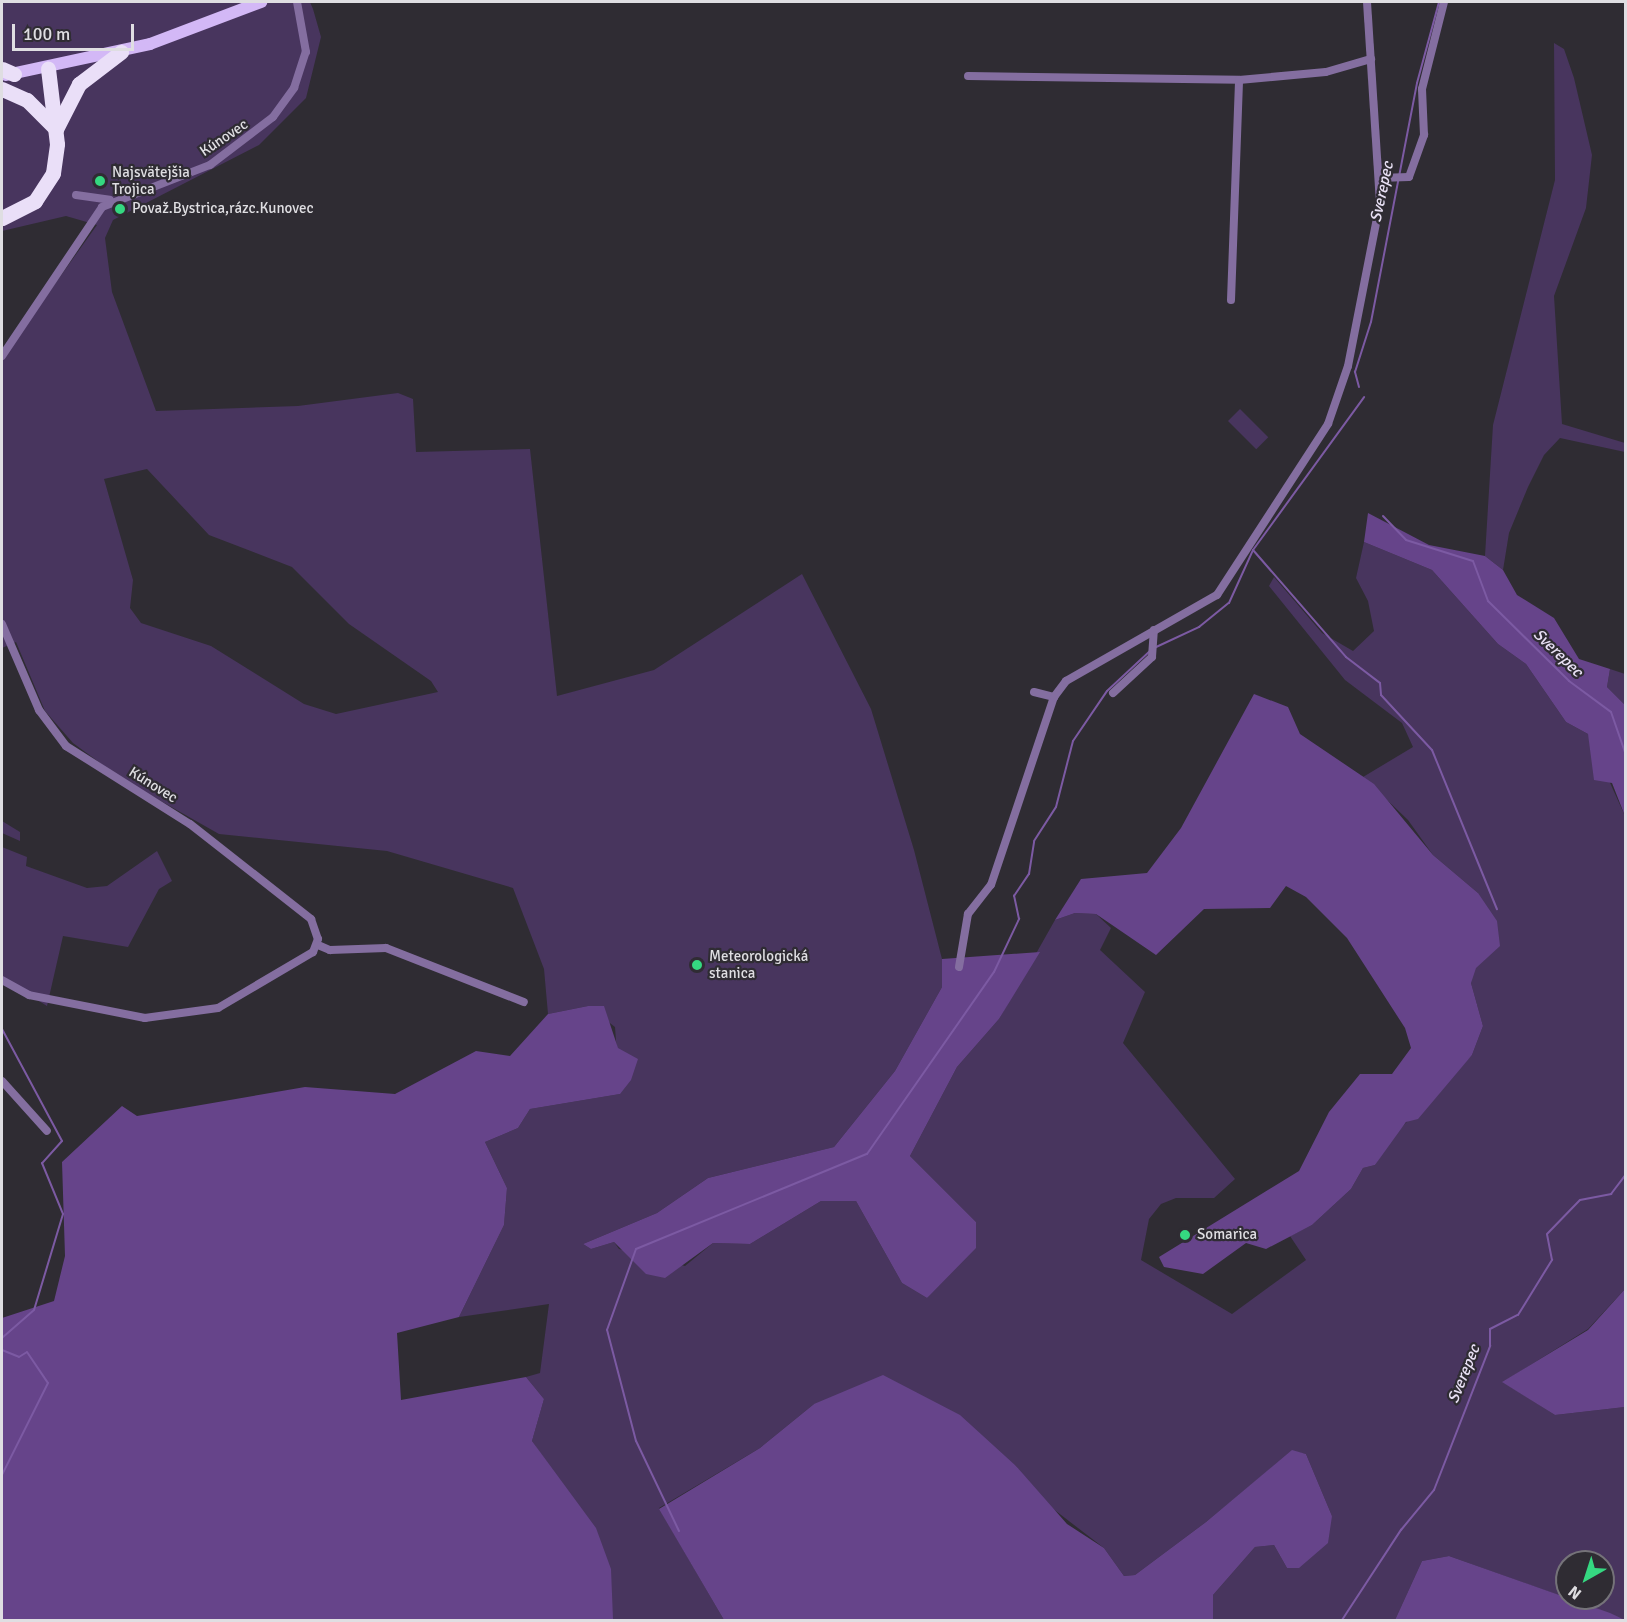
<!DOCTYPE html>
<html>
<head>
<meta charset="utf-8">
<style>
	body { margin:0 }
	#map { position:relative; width:1627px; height:1622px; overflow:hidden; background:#2f2c33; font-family:Signika,sans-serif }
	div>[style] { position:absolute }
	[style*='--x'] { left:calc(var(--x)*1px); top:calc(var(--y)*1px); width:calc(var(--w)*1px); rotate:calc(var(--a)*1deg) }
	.green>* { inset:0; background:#48355e; transform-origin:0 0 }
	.forest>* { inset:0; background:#66448a }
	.stream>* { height:2px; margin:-1px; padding:0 1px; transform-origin:1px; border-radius:1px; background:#7c5aa3 }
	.minor>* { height:8px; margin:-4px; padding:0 4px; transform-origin:4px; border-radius:4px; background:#846ea0 }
	.primary>* { height:12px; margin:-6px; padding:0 6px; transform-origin:6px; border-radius:6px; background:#d3b8f6 }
	.motorway>* { height:15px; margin:-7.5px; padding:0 7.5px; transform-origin:7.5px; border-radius:7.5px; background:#eadff8 }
	.dots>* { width:16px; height:16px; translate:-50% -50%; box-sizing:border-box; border:3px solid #2f2c33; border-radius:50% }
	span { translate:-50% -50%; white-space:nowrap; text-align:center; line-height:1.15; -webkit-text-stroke:4.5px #2f2c33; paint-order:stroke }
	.street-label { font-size:15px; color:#dfdee2 }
	.poi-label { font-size:15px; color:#dfdee2 }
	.left { translate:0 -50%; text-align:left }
	.water-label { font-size:16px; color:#e8e0f4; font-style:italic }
	.frame { position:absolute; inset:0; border:3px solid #dfdee2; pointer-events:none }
	.north { position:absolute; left:1555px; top:1550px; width:60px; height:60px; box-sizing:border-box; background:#2f2c33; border:2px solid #757379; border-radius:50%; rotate:219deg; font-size:16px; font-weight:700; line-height:24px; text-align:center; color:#dfdee2 }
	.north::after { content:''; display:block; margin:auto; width:21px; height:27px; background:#35d881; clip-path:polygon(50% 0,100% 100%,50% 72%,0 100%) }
	.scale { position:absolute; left:12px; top:24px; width:122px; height:27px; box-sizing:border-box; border:3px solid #dfdee2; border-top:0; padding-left:8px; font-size:18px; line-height:21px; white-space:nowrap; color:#dfdee2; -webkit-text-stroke:4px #2f2c33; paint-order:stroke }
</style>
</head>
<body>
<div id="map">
	<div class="green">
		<i style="clip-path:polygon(evenodd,2px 2px,310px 2px,313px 9px,321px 37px,306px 98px,259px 145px,113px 220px,105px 238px,112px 292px,156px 411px,298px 406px,398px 393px,413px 399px,416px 452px,530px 449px,557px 696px,654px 670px,802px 574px,871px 709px,914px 850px,942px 959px,942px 987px,895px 1071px,834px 1147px,708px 1178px,657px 1213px,583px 1244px,591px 1249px,614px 1242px,619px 1249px,685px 1266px,713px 1243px,750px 1244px,821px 1201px,856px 1201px,902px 1283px,927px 1298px,976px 1222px,910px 1156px,957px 1067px,999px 1019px,1055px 920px,1075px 913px,1096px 914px,1111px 928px,1100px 950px,1145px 992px,1123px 1043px,1235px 1179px,1214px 1198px,1176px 1198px,1161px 1204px,1149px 1219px,1141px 1260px,1232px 1314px,1306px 1260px,1290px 1236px,1312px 1225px,1351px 1189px,1363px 1168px,1375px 1165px,1393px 1136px,1472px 1055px,1483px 1026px,1471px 983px,1478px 893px,1433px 855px,1408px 820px,1363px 777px,1413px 747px,1402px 723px,1345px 680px,1269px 586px,1274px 577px,1322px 633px,1353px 651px,1374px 631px,1368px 601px,1356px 578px,1364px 542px,1432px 570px,1498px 644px,1526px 664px,1566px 722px,1588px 734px,1625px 816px,1625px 1289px,1588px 1329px,1503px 1382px,1555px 1415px,1625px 1407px,1625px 1620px,1567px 1598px,1603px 1598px,1603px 1562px,1567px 1562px,1567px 1598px,1449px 1556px,1422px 1561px,1395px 1620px,1213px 1620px,1213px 1595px,1255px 1547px,1274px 1545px,1287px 1568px,1332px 1516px,1306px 1454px,1292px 1451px,1206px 1522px,1135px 1575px,1124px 1576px,1104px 1548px,1039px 1498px,1016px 1466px,814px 1404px,760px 1448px,659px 1508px,724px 1620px,611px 1620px,562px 1485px,532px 1441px,544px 1399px,526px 1377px,540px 1373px,549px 1304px,459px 1317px,504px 1225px,507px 1188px,485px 1142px,518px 1128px,530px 1109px,620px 1094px,615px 1027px,588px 1006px,548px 1014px,544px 969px,513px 888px,387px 851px,219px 834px,122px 779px,73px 743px,45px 711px,16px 642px,2px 648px,2px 358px,97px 225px,66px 216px,2px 231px,2px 2px,147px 469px,209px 535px,292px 567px,349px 624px,431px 681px,438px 692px,336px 714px,304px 704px,211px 646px,141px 623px,130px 608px,133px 580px,104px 479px,147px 469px)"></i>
		<i style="clip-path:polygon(1554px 43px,1564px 49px,1574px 78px,1592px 155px,1586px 208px,1554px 296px,1562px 424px,1625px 443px,1625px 452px,1560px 438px,1544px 455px,1528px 487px,1509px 533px,1503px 570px,1485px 556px,1493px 425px,1555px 180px)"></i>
		<i style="left:1240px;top:409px;width:40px;height:17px;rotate:45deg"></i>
		<i style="clip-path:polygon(1610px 669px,1625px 674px,1625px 705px,1607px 687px)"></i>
		<i style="clip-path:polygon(2px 821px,20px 832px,20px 841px,2px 833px)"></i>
		<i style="clip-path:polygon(2px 847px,27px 857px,26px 866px,87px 888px,107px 886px,157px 851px,172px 881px,159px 889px,128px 947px,63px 936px,47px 1006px,2px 978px)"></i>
	</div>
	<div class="forest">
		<i style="clip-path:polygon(1368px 513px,1429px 545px,1485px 556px,1503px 570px,1517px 595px,1554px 618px,1579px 659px,1610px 669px,1607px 687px,1625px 705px,1625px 816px,1612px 783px,1594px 780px,1588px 734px,1566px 722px,1526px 664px,1498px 644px,1432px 570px,1364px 542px)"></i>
		<i style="clip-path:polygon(1254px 694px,1288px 707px,1300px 734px,1374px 784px,1433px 855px,1478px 893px,1497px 921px,1500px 946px,1476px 968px,1471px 983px,1483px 1026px,1472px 1055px,1418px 1119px,1406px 1122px,1375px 1165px,1363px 1168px,1351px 1189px,1312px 1225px,1266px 1249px,1246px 1243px,1203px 1274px,1164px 1267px,1159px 1257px,1299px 1171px,1329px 1112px,1360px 1074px,1392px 1074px,1411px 1048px,1405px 1028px,1347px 938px,1306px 897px,1286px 886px,1270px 908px,1204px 909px,1156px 955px,1096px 914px,1075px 913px,1055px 920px,1081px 879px,1147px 873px,1181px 828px)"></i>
		<i style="clip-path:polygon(1040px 952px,999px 1019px,957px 1067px,910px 1156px,976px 1222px,976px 1248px,927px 1298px,902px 1283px,856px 1201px,821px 1201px,750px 1244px,713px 1243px,665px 1278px,646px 1274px,614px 1242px,591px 1249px,583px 1244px,657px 1213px,708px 1178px,834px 1147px,895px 1071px,942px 987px,942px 959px)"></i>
		<i style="clip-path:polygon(588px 1006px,604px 1006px,618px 1048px,638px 1059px,631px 1080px,620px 1094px,530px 1109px,518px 1128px,485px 1142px,507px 1188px,504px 1225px,459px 1317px,397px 1333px,401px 1400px,526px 1377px,544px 1399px,532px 1441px,596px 1528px,611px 1569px,613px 1619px,2px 1620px,2px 1318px,54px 1301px,65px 1256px,62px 1162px,122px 1106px,137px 1116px,305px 1087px,395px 1094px,476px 1051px,510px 1056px,548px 1014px)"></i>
		<i style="clip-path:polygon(1625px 1289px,1625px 1407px,1555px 1415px,1502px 1382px,1588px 1330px)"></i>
		<i style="clip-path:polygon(883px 1375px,960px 1415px,1016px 1466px,1067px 1524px,1104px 1548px,1124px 1576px,1135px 1575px,1206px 1522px,1292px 1450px,1306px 1454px,1332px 1516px,1328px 1543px,1299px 1568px,1287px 1568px,1274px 1545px,1255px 1547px,1213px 1595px,1213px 1620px,724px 1620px,659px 1509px,760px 1448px,814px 1404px)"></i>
		<i style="clip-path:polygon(1449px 1556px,1610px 1613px,1625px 1620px,1395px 1620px,1422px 1561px)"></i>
	</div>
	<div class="stream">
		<i style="--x:1359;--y:387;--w:16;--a:-105"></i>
		<i style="--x:1355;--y:372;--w:52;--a:-72.3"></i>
		<i style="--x:1371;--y:322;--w:243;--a:-79.1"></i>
		<i style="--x:1417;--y:83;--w:84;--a:-74.8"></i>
		<i style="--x:1383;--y:516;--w:33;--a:46"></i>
		<i style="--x:1406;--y:540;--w:70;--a:17.4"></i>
		<i style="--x:1473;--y:561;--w:43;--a:69.4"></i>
		<i style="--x:1488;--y:601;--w:114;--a:44.6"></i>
		<i style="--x:1569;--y:681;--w:52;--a:36.4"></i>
		<i style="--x:1611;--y:712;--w:46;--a:70.8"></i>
		<i style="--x:1253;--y:550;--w:142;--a:49"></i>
		<i style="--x:1346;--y:657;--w:43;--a:37.4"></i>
		<i style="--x:1380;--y:683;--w:12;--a:85"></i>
		<i style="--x:1381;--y:695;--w:75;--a:47.2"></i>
		<i style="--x:1432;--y:750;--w:172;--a:67.8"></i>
		<i style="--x:1154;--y:648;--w:50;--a:-25"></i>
		<i style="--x:1199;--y:627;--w:38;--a:-39"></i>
		<i style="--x:1229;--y:603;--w:58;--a:-65.6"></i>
		<i style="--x:1253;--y:550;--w:189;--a:-54"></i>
		<i style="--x:2;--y:1029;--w:127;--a:61.8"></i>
		<i style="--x:62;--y:1141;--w:30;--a:132"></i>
		<i style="--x:42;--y:1163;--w:55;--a:67.6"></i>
		<i style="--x:63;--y:1214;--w:100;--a:106.8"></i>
		<i style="--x:34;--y:1310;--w:43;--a:138.8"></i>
		<i style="--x:1626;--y:1135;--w:20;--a:90"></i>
		<i style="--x:2;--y:1350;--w:18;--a:22"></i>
		<i style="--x:19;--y:1357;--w:9;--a:-32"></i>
		<i style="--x:27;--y:1352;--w:37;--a:56"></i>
		<i style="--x:48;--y:1383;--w:103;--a:116.6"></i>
		<i style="--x:679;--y:1531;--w:100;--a:-115.5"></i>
		<i style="--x:636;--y:1441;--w:115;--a:-104.6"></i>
		<i style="--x:607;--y:1330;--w:86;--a:-70.3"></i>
		<i style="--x:636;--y:1249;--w:250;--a:-22.4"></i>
		<i style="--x:867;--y:1154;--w:222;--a:-55.1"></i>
		<i style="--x:994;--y:972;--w:59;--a:-64.7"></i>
		<i style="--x:1019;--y:919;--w:24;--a:-102"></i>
		<i style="--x:1014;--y:896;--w:27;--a:-56"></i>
		<i style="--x:1029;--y:874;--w:33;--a:-81"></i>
		<i style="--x:1034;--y:841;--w:40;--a:-57.1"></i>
		<i style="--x:1056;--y:807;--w:68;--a:-75.6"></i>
		<i style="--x:1073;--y:741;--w:60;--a:-55.8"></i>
		<i style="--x:1107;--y:691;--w:59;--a:-42.9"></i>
		<i style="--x:1342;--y:1620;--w:108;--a:-56.8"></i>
		<i style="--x:1401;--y:1530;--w:52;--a:-50.5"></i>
		<i style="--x:1434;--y:1490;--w:155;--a:-68.7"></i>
		<i style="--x:1490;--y:1346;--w:17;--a:-90"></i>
		<i style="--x:1490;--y:1329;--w:31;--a:-27"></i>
		<i style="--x:1518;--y:1315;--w:65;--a:-58.3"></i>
		<i style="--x:1552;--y:1260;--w:26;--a:-101"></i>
		<i style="--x:1547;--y:1234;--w:47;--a:-45.9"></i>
		<i style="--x:1580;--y:1200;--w:32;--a:-11"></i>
		<i style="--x:1611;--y:1194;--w:25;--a:-53"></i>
	</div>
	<div class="minor">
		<i style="--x:968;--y:76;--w:271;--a:0.8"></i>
		<i style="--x:1239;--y:80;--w:87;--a:-5.3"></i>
		<i style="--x:1326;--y:72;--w:47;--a:-16.1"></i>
		<i style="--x:1379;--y:178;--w:30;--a:-2"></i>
		<i style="--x:1409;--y:177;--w:45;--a:-70.3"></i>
		<i style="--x:1424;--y:135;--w:46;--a:-92.5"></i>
		<i style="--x:1422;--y:89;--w:90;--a:-75.8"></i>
		<i style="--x:76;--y:195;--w:34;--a:8"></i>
		<i style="--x:1231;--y:300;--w:220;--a:-87.9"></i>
		<i style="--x:2;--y:356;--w:179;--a:-56.1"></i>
		<i style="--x:102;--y:207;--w:116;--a:-21.3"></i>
		<i style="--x:210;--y:165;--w:79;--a:-37.3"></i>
		<i style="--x:273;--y:117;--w:36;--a:-54"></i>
		<i style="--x:294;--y:88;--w:38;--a:-72"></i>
		<i style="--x:306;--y:52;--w:51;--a:-100.2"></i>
		<i style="--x:2;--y:624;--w:94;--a:66.7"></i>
		<i style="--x:39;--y:710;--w:45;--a:53.1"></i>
		<i style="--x:66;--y:746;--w:146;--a:32.2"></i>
		<i style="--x:190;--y:824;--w:154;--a:38.1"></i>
		<i style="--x:311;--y:919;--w:21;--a:71"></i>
		<i style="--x:318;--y:939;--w:14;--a:111"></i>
		<i style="--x:313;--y:952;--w:110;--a:149.5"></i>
		<i style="--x:218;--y:1008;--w:74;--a:172.2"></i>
		<i style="--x:145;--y:1018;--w:118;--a:-168.8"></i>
		<i style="--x:29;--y:995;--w:31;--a:-151"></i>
		<i style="--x:1034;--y:692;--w:21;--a:14"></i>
		<i style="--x:1113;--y:693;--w:53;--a:-42.7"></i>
		<i style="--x:1152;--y:657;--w:27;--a:-86"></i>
		<i style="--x:318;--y:945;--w:13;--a:23"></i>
		<i style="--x:330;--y:950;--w:56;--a:-2"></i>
		<i style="--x:386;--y:948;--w:148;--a:21.4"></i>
		<i style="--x:959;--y:967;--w:54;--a:-80.4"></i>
		<i style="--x:968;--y:914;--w:37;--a:-52"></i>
		<i style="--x:991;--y:885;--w:198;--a:-71.5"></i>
		<i style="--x:1054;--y:697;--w:20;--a:-53"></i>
		<i style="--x:1066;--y:681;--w:174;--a:-29.7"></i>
		<i style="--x:1217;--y:595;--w:204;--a:-57"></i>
		<i style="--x:1328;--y:424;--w:61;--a:-71"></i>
		<i style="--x:1348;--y:366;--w:166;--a:-78.9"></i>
		<i style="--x:1380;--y:203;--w:201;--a:-93.7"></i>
		<i style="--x:2;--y:1081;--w:67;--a:48"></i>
	</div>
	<div class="primary">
		<i style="--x:6;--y:75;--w:147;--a:-12.1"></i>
		<i style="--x:150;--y:44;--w:119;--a:-20.7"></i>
	</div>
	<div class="motorway">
		<i style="--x:2;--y:69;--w:13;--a:23"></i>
		<i style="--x:2;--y:89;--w:27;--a:24"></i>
		<i style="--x:27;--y:100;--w:41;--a:45"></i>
		<i style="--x:56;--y:129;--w:51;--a:-62.9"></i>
		<i style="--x:79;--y:84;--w:53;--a:-37.3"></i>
		<i style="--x:2;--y:218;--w:37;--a:-27"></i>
		<i style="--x:35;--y:201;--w:33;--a:-57"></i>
		<i style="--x:53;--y:173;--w:29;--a:-82"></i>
		<i style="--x:57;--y:144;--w:76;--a:-96.8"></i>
	</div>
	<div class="dots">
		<i style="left:100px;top:181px;background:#35d881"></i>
		<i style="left:120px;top:209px;background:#35d881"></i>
		<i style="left:697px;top:965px;background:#35d881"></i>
		<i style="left:1185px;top:1235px;background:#35d881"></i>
	</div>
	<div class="street-label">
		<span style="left:224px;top:138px;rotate:-34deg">Kúnovec</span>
		<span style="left:153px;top:785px;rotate:32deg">Kúnovec</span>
	</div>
	<div class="poi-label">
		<span class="left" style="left:112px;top:181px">Najsvätejšia<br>Trojica</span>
		<span class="left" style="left:132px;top:209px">Považ.Bystrica,rázc.Kunovec</span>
		<span class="left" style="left:709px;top:965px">Meteorologická<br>stanica</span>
		<span class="left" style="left:1197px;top:1235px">Somarica</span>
	</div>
	<div class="water-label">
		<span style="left:1382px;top:192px;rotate:-78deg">Sverepec</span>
		<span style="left:1558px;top:653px;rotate:44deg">Sverepec</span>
		<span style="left:1464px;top:1374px;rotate:-68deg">Sverepec</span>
	</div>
	<div class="frame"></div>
	<div class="north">N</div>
	<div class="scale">100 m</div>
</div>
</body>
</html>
